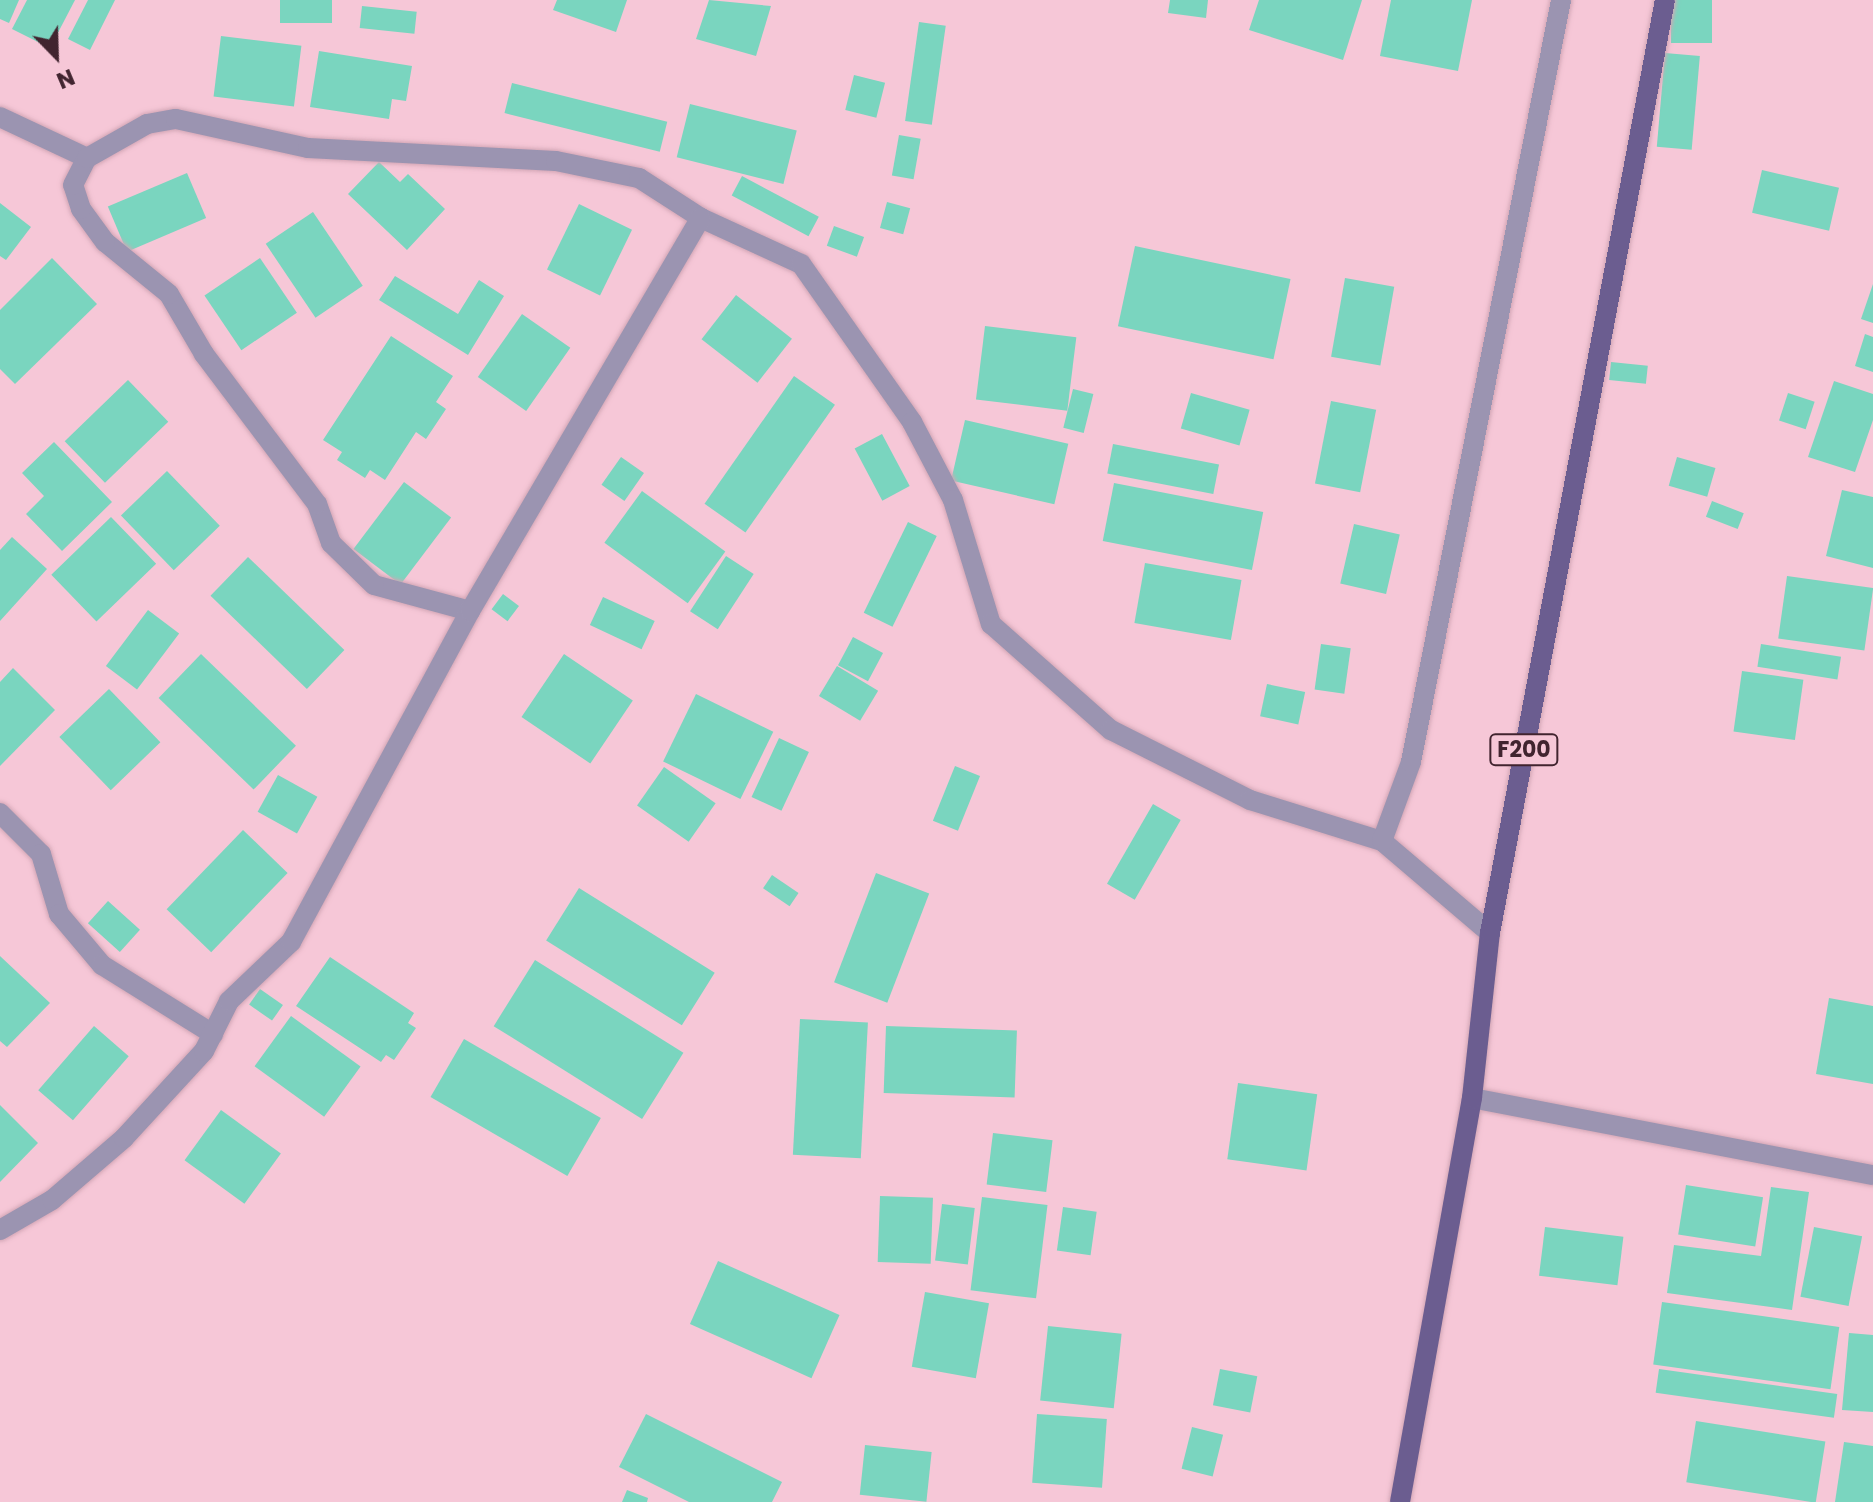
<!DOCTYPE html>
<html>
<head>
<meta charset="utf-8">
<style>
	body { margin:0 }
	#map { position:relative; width:1873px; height:1502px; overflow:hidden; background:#f6c7d7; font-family:Poppins,sans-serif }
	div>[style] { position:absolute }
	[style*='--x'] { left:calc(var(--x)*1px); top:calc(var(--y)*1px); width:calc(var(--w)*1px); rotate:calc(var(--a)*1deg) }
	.building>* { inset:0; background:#7ad5bf; transform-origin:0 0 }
	.roads { filter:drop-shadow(0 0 2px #d2a6b5) drop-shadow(0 0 2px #d2a6b5) }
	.minor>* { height:20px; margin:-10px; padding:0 10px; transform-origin:10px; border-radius:10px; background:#9b94b1 }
	.primary>* { height:20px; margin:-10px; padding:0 10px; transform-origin:10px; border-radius:10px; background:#6b5d90 }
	span { translate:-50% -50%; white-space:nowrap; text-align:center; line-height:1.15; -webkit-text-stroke:8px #f6c7d7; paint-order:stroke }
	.shield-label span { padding:2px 6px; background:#f6c7d7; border:2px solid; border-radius:6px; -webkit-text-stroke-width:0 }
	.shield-label { font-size:22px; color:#41242f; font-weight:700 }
	.north { position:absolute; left:16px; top:16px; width:80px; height:80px; -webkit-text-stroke:6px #f6c7d7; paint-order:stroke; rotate:157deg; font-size:22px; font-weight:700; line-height:32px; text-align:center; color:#41242f }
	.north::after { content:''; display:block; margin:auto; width:28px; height:36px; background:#41242f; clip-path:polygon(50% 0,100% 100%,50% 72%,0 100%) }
</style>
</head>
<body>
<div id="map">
	<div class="building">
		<i style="clip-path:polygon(0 0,19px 0,9px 23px,0 19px)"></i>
		<i style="clip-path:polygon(27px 0,75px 0,50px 48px,12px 29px)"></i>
		<i style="clip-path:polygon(88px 0,115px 0,90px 50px,68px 39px)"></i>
		<i style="left:280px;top:0;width:52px;height:23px"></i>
		<i style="clip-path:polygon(557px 0,627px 0,616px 32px,553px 10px)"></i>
		<i style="clip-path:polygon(709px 0,771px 6px,756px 56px,696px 39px)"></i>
		<i style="clip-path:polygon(1170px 0,1208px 0,1206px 18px,1168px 13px)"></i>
		<i style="clip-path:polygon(1259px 0,1362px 0,1343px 60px,1249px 30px)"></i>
		<i style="clip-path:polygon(1391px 0,1472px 0,1458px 71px,1380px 56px)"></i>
		<i style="left:1671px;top:0;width:41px;height:43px"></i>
		<i style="left:362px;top:6px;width:55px;height:22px;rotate:6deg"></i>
		<i style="left:919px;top:22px;width:27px;height:100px;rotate:8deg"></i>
		<i style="left:221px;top:36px;width:81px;height:61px;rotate:7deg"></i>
		<i style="clip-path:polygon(319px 51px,412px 66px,406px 101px,392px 99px,389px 119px,310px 107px)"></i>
		<i style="left:1665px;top:53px;width:35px;height:94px;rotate:5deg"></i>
		<i style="left:854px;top:75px;width:32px;height:36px;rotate:14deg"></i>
		<i style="left:512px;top:83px;width:160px;height:31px;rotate:14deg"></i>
		<i style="left:690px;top:104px;width:110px;height:55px;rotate:14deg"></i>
		<i style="left:899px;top:135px;width:22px;height:41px;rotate:10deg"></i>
		<i style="clip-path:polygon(379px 162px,400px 182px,408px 174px,445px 209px,407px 250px,348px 194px)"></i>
		<i style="left:1762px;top:170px;width:79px;height:44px;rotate:13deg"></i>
		<i style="left:187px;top:173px;width:49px;height:86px;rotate:67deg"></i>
		<i style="left:742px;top:176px;width:87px;height:22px;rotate:28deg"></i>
		<i style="left:887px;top:202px;width:24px;height:27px;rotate:15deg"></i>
		<i style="clip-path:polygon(0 203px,31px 227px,6px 260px,0 256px)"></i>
		<i style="left:579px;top:204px;width:59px;height:73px;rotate:26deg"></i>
		<i style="left:313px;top:212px;width:89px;height:57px;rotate:56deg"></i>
		<i style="left:834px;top:226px;width:32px;height:21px;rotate:20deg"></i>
		<i style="left:1135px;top:246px;width:159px;height:82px;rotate:12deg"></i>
		<i style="clip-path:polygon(52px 258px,97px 304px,15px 384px,0 369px,0 310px)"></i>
		<i style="left:260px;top:258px;width:66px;height:67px;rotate:56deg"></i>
		<i style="clip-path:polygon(395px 276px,458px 314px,479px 280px,504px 296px,468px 355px,379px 300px)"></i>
		<i style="left:1345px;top:278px;width:50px;height:80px;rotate:10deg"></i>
		<i style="clip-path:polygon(1873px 284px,1873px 323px,1861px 319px)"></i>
		<i style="left:736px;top:295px;width:71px;height:56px;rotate:38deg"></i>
		<i style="left:522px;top:314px;width:59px;height:77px;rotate:35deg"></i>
		<i style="left:985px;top:326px;width:92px;height:74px;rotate:7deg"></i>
		<i style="clip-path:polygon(1865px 334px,1873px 337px,1873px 372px,1855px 366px)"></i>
		<i style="clip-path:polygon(391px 336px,453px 376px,436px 402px,446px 409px,426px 439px,416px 432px,385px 480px,370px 470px,365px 478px,337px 460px,342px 452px,323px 440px)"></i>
		<i style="left:1611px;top:362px;width:37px;height:18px;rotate:6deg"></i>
		<i style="left:794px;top:376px;width:50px;height:156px;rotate:35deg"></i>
		<i style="left:128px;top:380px;width:58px;height:88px;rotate:46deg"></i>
		<i style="clip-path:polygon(1834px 381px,1873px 394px,1873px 420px,1855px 472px,1808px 457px)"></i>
		<i style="left:1073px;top:389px;width:21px;height:40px;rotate:14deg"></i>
		<i style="left:1191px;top:393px;width:61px;height:37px;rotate:16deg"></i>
		<i style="left:1788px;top:393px;width:28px;height:29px;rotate:18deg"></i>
		<i style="left:1331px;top:401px;width:46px;height:84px;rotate:11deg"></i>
		<i style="left:965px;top:420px;width:106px;height:62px;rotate:13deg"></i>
		<i style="left:882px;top:434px;width:59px;height:31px;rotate:62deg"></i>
		<i style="clip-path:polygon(54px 442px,112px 502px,62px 551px,26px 514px,44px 496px,22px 473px)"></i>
		<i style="left:1113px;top:444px;width:108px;height:30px;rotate:11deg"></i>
		<i style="left:621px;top:457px;width:28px;height:34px;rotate:35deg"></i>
		<i style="left:1677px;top:457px;width:40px;height:30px;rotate:16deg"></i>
		<i style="left:167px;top:471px;width:76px;height:64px;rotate:46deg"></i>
		<i style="left:404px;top:482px;width:59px;height:84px;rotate:37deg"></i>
		<i style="left:1114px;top:483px;width:152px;height:59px;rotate:11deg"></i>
		<i style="clip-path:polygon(1842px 490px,1873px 497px,1873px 568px,1826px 556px)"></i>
		<i style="left:642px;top:491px;width:103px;height:64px;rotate:36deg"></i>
		<i style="left:1712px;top:501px;width:34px;height:17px;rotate:21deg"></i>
		<i style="left:111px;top:517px;width:65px;height:83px;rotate:46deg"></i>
		<i style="left:908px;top:522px;width:32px;height:101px;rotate:26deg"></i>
		<i style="left:1354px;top:524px;width:47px;height:61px;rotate:13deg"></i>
		<i style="clip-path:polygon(12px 537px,47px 569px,0 621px,0 550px)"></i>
		<i style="left:726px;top:556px;width:33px;height:66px;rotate:33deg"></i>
		<i style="left:248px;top:557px;width:134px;height:54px;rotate:44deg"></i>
		<i style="left:1145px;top:563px;width:98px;height:61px;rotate:10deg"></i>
		<i style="left:1787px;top:576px;width:87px;height:63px;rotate:8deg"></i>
		<i style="left:503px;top:594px;width:20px;height:19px;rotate:37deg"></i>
		<i style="left:603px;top:597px;width:57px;height:31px;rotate:25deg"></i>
		<i style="left:148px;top:610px;width:39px;height:70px;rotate:37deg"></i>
		<i style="left:853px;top:637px;width:34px;height:32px;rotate:28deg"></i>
		<i style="left:1321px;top:644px;width:30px;height:46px;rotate:8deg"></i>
		<i style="left:1761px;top:644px;width:81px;height:23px;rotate:9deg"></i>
		<i style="left:201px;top:654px;width:132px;height:61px;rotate:44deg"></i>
		<i style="left:564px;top:654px;width:83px;height:76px;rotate:34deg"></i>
		<i style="left:837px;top:666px;width:48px;height:35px;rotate:31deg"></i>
		<i style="clip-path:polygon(13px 668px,55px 710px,0 766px,0 682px)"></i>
		<i style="left:1742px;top:671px;width:62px;height:61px;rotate:8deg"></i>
		<i style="left:1267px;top:684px;width:39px;height:33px;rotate:12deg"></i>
		<i style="left:109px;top:689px;width:74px;height:69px;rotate:46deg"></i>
		<i style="left:696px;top:694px;width:86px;height:75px;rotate:26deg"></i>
		<i style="left:779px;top:738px;width:33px;height:65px;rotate:25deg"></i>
		<i style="left:955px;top:766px;width:27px;height:59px;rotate:22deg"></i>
		<i style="left:664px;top:767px;width:63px;height:47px;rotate:35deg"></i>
		<i style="left:278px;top:775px;width:45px;height:42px;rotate:29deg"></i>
		<i style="left:1153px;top:804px;width:32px;height:92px;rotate:30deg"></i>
		<i style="left:243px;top:830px;width:62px;height:110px;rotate:44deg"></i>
		<i style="left:876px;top:873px;width:57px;height:117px;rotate:21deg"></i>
		<i style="left:772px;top:875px;width:32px;height:16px;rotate:34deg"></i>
		<i style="left:579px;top:888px;width:160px;height:62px;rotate:32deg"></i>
		<i style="left:108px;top:901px;width:43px;height:30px;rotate:42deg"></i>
		<i style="clip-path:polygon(0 956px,50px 1003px,7px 1047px,0 1041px)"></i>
		<i style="clip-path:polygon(330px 957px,414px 1013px,408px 1023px,416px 1028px,394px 1060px,386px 1055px,381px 1062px,296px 1006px)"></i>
		<i style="left:535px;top:960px;width:175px;height:78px;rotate:32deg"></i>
		<i style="left:260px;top:989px;width:28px;height:19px;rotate:35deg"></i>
		<i style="clip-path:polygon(1829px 998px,1873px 1006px,1873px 1084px,1816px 1074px)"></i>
		<i style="left:291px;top:1016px;width:86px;height:62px;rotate:36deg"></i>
		<i style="left:800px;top:1019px;width:68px;height:136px;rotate:3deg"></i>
		<i style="left:94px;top:1026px;width:46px;height:85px;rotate:41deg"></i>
		<i style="left:886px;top:1026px;width:131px;height:67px;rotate:2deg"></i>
		<i style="left:464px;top:1039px;width:158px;height:67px;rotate:30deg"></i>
		<i style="left:1238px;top:1083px;width:80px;height:77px;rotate:8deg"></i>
		<i style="clip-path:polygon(0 1105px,38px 1143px,0 1182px)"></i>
		<i style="left:221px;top:1110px;width:74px;height:62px;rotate:36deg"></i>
		<i style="left:993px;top:1133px;width:60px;height:52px;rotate:7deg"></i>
		<i style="left:1686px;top:1185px;width:78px;height:50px;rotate:9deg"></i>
		<i style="clip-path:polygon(1771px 1187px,1809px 1192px,1792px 1310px,1667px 1293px,1674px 1245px,1761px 1256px)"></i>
		<i style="left:880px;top:1196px;width:53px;height:66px;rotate:2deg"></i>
		<i style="left:982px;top:1197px;width:66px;height:94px;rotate:7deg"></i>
		<i style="left:942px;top:1204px;width:33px;height:57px;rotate:7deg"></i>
		<i style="left:1063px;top:1207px;width:34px;height:44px;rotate:8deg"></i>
		<i style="left:1545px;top:1227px;width:79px;height:49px;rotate:7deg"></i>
		<i style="left:1814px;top:1227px;width:49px;height:71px;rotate:11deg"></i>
		<i style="left:718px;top:1261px;width:133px;height:69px;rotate:24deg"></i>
		<i style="left:925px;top:1292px;width:65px;height:76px;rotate:10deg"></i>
		<i style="left:1662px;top:1302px;width:179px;height:63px;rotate:8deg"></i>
		<i style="left:1048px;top:1326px;width:74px;height:75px;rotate:6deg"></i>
		<i style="clip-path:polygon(1849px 1333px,1873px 1335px,1873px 1412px,1842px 1410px)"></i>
		<i style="left:1220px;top:1369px;width:38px;height:37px;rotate:11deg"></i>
		<i style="left:1659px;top:1369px;width:180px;height:24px;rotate:8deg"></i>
		<i style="clip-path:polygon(646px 1414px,782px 1482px,772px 1502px,689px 1502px,619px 1467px)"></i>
		<i style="left:1037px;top:1414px;width:70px;height:69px;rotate:4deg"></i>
		<i style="left:1696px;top:1421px;width:131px;height:62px;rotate:9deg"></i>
		<i style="left:1192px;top:1427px;width:32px;height:43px;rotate:14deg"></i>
		<i style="clip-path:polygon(1844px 1442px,1873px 1446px,1873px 1502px,1835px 1502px)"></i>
		<i style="left:865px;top:1445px;width:67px;height:50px;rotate:6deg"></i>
		<i style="clip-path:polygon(627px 1490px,648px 1498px,647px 1502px,622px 1502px)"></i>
	</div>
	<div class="roads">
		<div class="minor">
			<i style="--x:0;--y:117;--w:96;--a:25.2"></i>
			<i style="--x:470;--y:611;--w:99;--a:-164.8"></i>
			<i style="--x:374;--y:585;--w:60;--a:-135.7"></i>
			<i style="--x:331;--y:543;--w:41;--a:-109.7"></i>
			<i style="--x:317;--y:504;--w:188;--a:-127"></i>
			<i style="--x:204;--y:354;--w:69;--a:-120.3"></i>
			<i style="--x:169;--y:294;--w:82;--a:-140.9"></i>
			<i style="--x:105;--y:242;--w:41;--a:-126"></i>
			<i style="--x:81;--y:209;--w:25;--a:-108"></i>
			<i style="--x:73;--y:185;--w:30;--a:-63"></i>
			<i style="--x:87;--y:158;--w:69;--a:-29.5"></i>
			<i style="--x:147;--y:124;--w:29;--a:-10"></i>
			<i style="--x:176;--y:119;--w:135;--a:12.4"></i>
			<i style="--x:308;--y:148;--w:248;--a:3"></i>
			<i style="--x:556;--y:161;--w:85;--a:11.6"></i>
			<i style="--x:639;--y:178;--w:74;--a:32.8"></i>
			<i style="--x:701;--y:218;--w:110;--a:24.7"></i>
			<i style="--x:801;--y:264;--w:193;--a:54.9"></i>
			<i style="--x:912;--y:422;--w:88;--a:62.3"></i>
			<i style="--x:953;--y:500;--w:130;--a:73"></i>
			<i style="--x:991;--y:624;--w:160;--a:41.5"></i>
			<i style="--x:1111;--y:730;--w:156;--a:26.7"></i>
			<i style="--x:1250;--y:800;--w:138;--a:17.3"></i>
			<i style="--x:1382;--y:841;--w:142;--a:40.4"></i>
			<i style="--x:0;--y:813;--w:58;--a:45"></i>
			<i style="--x:41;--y:854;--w:63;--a:73.3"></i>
			<i style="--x:59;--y:914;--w:67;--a:49.9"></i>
			<i style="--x:102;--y:965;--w:131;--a:31.9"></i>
			<i style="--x:1382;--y:841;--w:84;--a:-69.8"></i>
			<i style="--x:1411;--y:762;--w:777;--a:-78.86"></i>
			<i style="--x:1472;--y:1098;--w:408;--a:10.9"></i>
			<i style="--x:0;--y:1230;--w:60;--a:-30"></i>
			<i style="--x:52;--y:1200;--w:95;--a:-40.7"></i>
			<i style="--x:124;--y:1138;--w:118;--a:-47.4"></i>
			<i style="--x:204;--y:1051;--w:56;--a:-63.4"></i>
			<i style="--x:229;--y:1001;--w:86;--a:-43.6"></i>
			<i style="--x:291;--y:942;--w:376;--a:-61.6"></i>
			<i style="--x:470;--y:611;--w:456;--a:-59.6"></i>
		</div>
		<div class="primary">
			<i style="--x:1400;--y:1502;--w:410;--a:-79.9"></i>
			<i style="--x:1472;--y:1098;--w:166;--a:-83.8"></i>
			<i style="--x:1490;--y:933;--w:949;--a:-79.38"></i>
		</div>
	</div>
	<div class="shield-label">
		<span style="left:1524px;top:750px">F200</span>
	</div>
	<div class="north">N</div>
</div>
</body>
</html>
